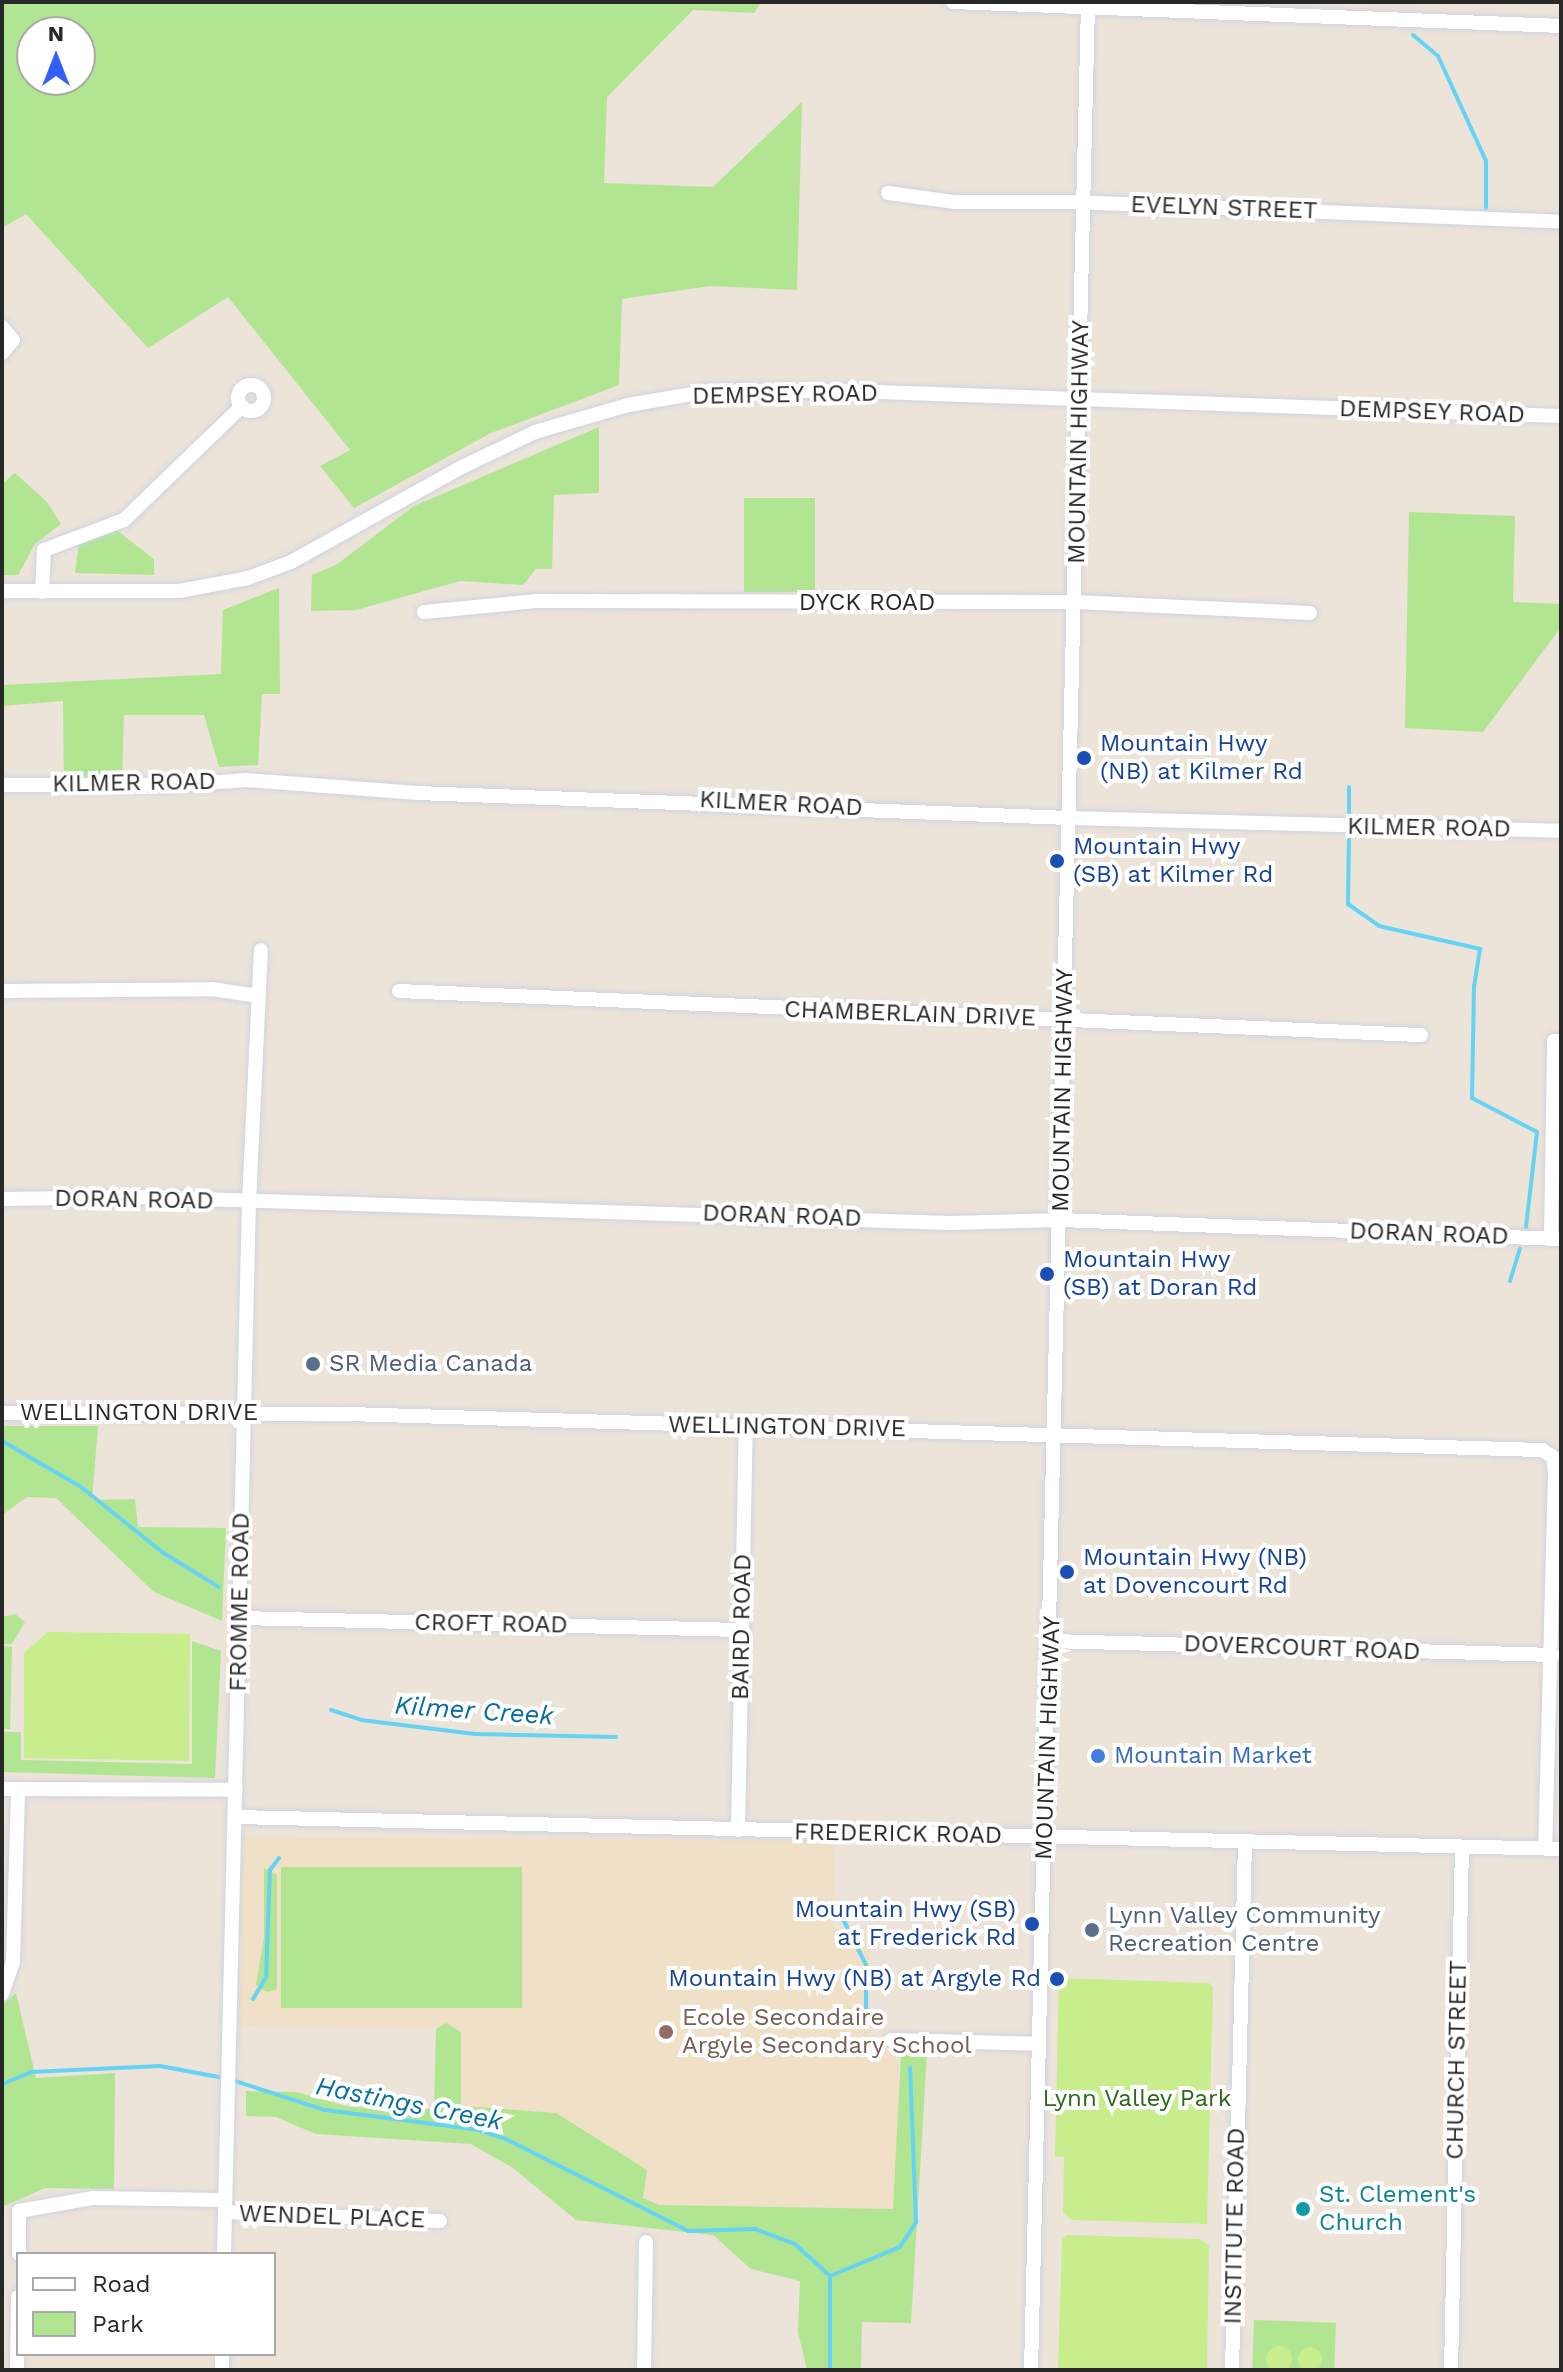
<!DOCTYPE html>
<html>
<head>
<meta charset="utf-8">
<style>
	body { margin:0 }
	#map { position:relative; width:1563px; height:2372px; overflow:hidden; background:#ece3d9; font-family:"Work Sans",sans-serif }
	div>[style] { position:absolute }
	[style*='--x'] { left:calc(var(--x)*1px); top:calc(var(--y)*1px); width:calc(var(--w)*1px); rotate:calc(var(--a)*1deg) }
	.education>* { inset:0; background:#efe0c7 }
	.green>* { inset:0; background:#b1e592; transform-origin:0 0 }
	.pitch>* { inset:0; background:#c8ed8d }
	.round { border-radius:50% }
	.stream>* { height:4px; margin:-2px; padding:0 2px; transform-origin:2px; border-radius:2px; background:#66d3f4 }
	.roads { filter:drop-shadow(0 0 2px #ced3e2) drop-shadow(0 0 2px #ced3e2) }
	.minor>* { height:14px; margin:-7px; padding:0 7px; transform-origin:7px; border-radius:7px; background:#fff }
	.minor>.ring { margin:-7px; padding:0; box-sizing:content-box; background:none; border:14px solid #fff; border-radius:50% }
	.dots>* { width:22px; height:22px; translate:-50% -50%; box-sizing:border-box; border:4px solid #fff; border-radius:50% }
	span { translate:-50% -50%; white-space:nowrap; text-align:center; line-height:1.15; -webkit-text-stroke:8px #fff; paint-order:stroke }
	.street-label { font-size:24px; color:#282828 }
	.transit-label { font-size:24px; color:#164399 }
	.left { translate:0 -50%; text-align:left }
	.right { translate:-100% -50%; text-align:right }
	.service-label { font-size:24px; color:#4e5e75 }
	.shop-label { font-size:24px; color:#366cbe }
	.education-label { font-size:24px; color:#785e54 }
	.park-label { font-size:24px; color:#2a6716 }
	.culture-label { font-size:24px; color:#0d838f }
	.water-label { font-size:26px; color:#076f9d; font-style:italic }
	.frame { position:absolute; inset:0; border:4px solid #282828; pointer-events:none }
	.legend { position:absolute; left:16px; top:2252px; width:260px; height:104px; box-sizing:border-box; background:#fff; border:2px solid #a9a9a9; margin:0; padding:10px 14px; list-style:none; font-size:24px; color:#282828 }
	.legend li { display:flex; align-items:center; gap:16px; height:40px }
	.legend b { width:40px; border:2px solid #a9a9a9 }
	.north { position:absolute; left:16px; top:16px; width:80px; height:80px; box-sizing:border-box; background:#fff; border:2px solid #a9a9a9; border-radius:50%; rotate:0deg; font-size:22px; font-weight:700; line-height:32px; text-align:center; color:#282828 }
	.north::after { content:''; display:block; margin:auto; width:28px; height:36px; background:#3260ff; clip-path:polygon(50% 0,100% 100%,50% 72%,0 100%) }
</style>
</head>
<body>
<div id="map">
	<div class="education">
		<i style="clip-path:polygon(241px 1837px,833px 1841px,835px 1930px,869px 1933px,869px 2035px,898px 2036px,900px 2222px,679px 2215px,461px 2106px,461px 2028px,239px 2026px)"></i>
	</div>
	<div class="green">
		<i style="clip-path:polygon(evenodd,2px 2px,761px 2px,754px 13px,693px 10px,607px 97px,604px 183px,713px 187px,802px 102px,797px 290px,710px 286px,622px 299px,619px 385px,491px 433px,354px 508px,320px 466px,350px 450px,228px 297px,148px 348px,26px 214px,2px 228px,2px 2px,32px 32px,80px 32px,80px 80px,32px 80px,32px 32px)"></i>
		<i style="clip-path:polygon(599px 427px,599px 493px,554px 495px,552px 569px,536px 569px,523px 585px,460px 581px,356px 610px,311px 611px,312px 575px,336px 565px,414px 506px)"></i>
		<i style="clip-path:polygon(15px 473px,47px 502px,61px 524px,35px 544px,18px 575px,2px 575px,2px 484px)"></i>
		<i style="left:744px;top:498px;width:71px;height:94px"></i>
		<i style="clip-path:polygon(1409px 512px,1515px 516px,1513px 602px,1561px 604px,1561px 627px,1483px 732px,1405px 728px)"></i>
		<i style="clip-path:polygon(115px 529px,154px 559px,154px 575px,75px 573px,79px 544px)"></i>
		<i style="clip-path:polygon(279px 588px,280px 694px,262px 694px,258px 765px,219px 767px,204px 715px,124px 715px,122px 780px,64px 781px,63px 701px,2px 706px,2px 685px,221px 674px,223px 610px)"></i>
		<i style="clip-path:polygon(2px 1426px,98px 1426px,92px 1500px,135px 1499px,138px 1527px,226px 1528px,222px 1621px,154px 1592px,56px 1498px,27px 1497px,2px 1515px)"></i>
		<i style="clip-path:polygon(15px 1614px,25px 1622px,12px 1644px,2px 1644px,2px 1617px)"></i>
		<i style="clip-path:polygon(192px 1641px,221px 1651px,215px 1778px,2px 1772px,2px 1732px,21px 1732px,21px 1760px,192px 1764px)"></i>
		<i style="clip-path:polygon(2px 1646px,12px 1647px,10px 1729px,2px 1729px)"></i>
		<i style="left:522px;top:1867px;width:141px;height:241px;rotate:90deg"></i>
		<i style="clip-path:polygon(264px 1868px,277px 1875px,277px 1989px,267px 1992px,256px 1985px,264px 1938px)"></i>
		<i style="clip-path:polygon(16px 1993px,36px 2078px,115px 2073px,114px 2189px,45px 2188px,2px 2207px,2px 2005px)"></i>
		<i style="clip-path:polygon(446px 2023px,461px 2032px,461px 2106px,556px 2113px,647px 2170px,643px 2198px,659px 2205px,893px 2209px,901px 2054px,927px 2053px,911px 2323px,862px 2322px,861px 2370px,807px 2370px,798px 2332px,800px 2281px,751px 2269px,713px 2235px,576px 2220px,513px 2168px,471px 2144px,316px 2134px,276px 2117px,246px 2116px,246px 2091px,296px 2092px,350px 2107px,434px 2109px,436px 2029px)"></i>
		<i style="left:1254px;top:2320px;width:82px;height:50px;rotate:2deg"></i>
	</div>
	<div class="pitch">
		<i style="clip-path:polygon(48px 1632px,190px 1634px,189px 1761px,24px 1758px,24px 1653px)"></i>
		<i style="clip-path:polygon(1059px 1978px,1209px 1983px,1213px 1988px,1207px 2224px,1072px 2220px,1063px 2213px,1064px 2157px,1055px 2156px)"></i>
		<i style="clip-path:polygon(1067px 2235px,1200px 2239px,1209px 2246px,1207px 2370px,1058px 2370px,1062px 2240px)"></i>
		<i class="round" style="left:1266px;top:2346px;width:26px;height:26px"></i>
		<i class="round" style="left:1298px;top:2347px;width:24px;height:24px"></i>
	</div>
	<div class="stream">
		<i style="--x:1413;--y:35;--w:33;--a:40"></i>
		<i style="--x:1438;--y:56;--w:115;--a:65.4"></i>
		<i style="--x:1486;--y:161;--w:47;--a:90"></i>
		<i style="--x:1349;--y:815;--w:28;--a:-90"></i>
		<i style="--x:1349;--y:837;--w:67;--a:90.9"></i>
		<i style="--x:1348;--y:904;--w:38;--a:35"></i>
		<i style="--x:1379;--y:926;--w:104;--a:12.8"></i>
		<i style="--x:1480;--y:949;--w:37;--a:99"></i>
		<i style="--x:1474;--y:986;--w:112;--a:91"></i>
		<i style="--x:1472;--y:1098;--w:73;--a:27.6"></i>
		<i style="--x:1537;--y:1132;--w:96;--a:96.6"></i>
		<i style="--x:1510;--y:1281;--w:34;--a:-73"></i>
		<i style="--x:2;--y:1441;--w:91;--a:30.2"></i>
		<i style="--x:81;--y:1487;--w:104;--a:38.7"></i>
		<i style="--x:162;--y:1552;--w:67;--a:31.6"></i>
		<i style="--x:331;--y:1710;--w:32;--a:18"></i>
		<i style="--x:361;--y:1720;--w:115;--a:7"></i>
		<i style="--x:475;--y:1734;--w:141;--a:1.2"></i>
		<i style="--x:837;--y:1907;--w:65;--a:63.4"></i>
		<i style="--x:866;--y:1965;--w:57;--a:90"></i>
		<i style="--x:253;--y:1999;--w:26;--a:-59"></i>
		<i style="--x:266;--y:1977;--w:107;--a:-87.9"></i>
		<i style="--x:270;--y:1870;--w:15;--a:-53"></i>
		<i style="--x:232;--y:2080;--w:98;--a:17.9"></i>
		<i style="--x:325;--y:2110;--w:154;--a:7.4"></i>
		<i style="--x:478;--y:2130;--w:32;--a:18"></i>
		<i style="--x:508;--y:2140;--w:202;--a:26.8"></i>
		<i style="--x:688;--y:2231;--w:67;--a:-1.7"></i>
		<i style="--x:755;--y:2229;--w:43;--a:20.6"></i>
		<i style="--x:795;--y:2244;--w:47;--a:42.4"></i>
		<i style="--x:830;--y:2276;--w:94;--a:90"></i>
		<i style="--x:2;--y:2084;--w:31;--a:-22"></i>
		<i style="--x:31;--y:2072;--w:129;--a:-2.7"></i>
		<i style="--x:160;--y:2066;--w:65;--a:10.6"></i>
		<i style="--x:830;--y:2276;--w:76;--a:-22.5"></i>
		<i style="--x:900;--y:2247;--w:30;--a:-57"></i>
		<i style="--x:916;--y:2222;--w:154;--a:-92.2"></i>
	</div>
	<div class="roads">
		<div class="minor">
			<i style="--x:953;--y:2;--w:608;--a:2.26"></i>
			<i style="--x:888;--y:193;--w:68;--a:7.7"></i>
			<i style="--x:955;--y:202;--w:117;--a:0"></i>
			<i style="--x:1072;--y:202;--w:489;--a:2.3"></i>
			<i style="--x:2;--y:327;--w:17;--a:50"></i>
			<i style="--x:13;--y:340;--w:17;--a:130"></i>
			<i class="ring" style="left:238px;top:385px;width:12px;height:12px"></i>
			<i style="--x:2;--y:591;--w:177;--a:0"></i>
			<i style="--x:179;--y:591;--w:70;--a:-10.7"></i>
			<i style="--x:248;--y:578;--w:46;--a:-20.4"></i>
			<i style="--x:291;--y:562;--w:196;--a:-29.1"></i>
			<i style="--x:462;--y:467;--w:81;--a:-25.6"></i>
			<i style="--x:535;--y:432;--w:97;--a:-16.2"></i>
			<i style="--x:628;--y:405;--w:82;--a:-9.8"></i>
			<i style="--x:709;--y:391;--w:140;--a:0"></i>
			<i style="--x:849;--y:391;--w:712;--a:2.01"></i>
			<i style="--x:42;--y:592;--w:42;--a:-87.3"></i>
			<i style="--x:44;--y:550;--w:85;--a:-20.6"></i>
			<i style="--x:124;--y:520;--w:164;--a:-44"></i>
			<i style="--x:424;--y:612;--w:113;--a:-5.6"></i>
			<i style="--x:536;--y:601;--w:540;--a:0.11"></i>
			<i style="--x:1076;--y:602;--w:234;--a:2.7"></i>
			<i style="--x:2;--y:785;--w:177;--a:0"></i>
			<i style="--x:179;--y:785;--w:67;--a:-4.3"></i>
			<i style="--x:246;--y:780;--w:172;--a:4.3"></i>
			<i style="--x:418;--y:793;--w:650;--a:2.2"></i>
			<i style="--x:1068;--y:818;--w:493;--a:1.5"></i>
			<i style="--x:2;--y:991;--w:210;--a:-0.5"></i>
			<i style="--x:212;--y:989;--w:46;--a:8.8"></i>
			<i style="--x:399;--y:991;--w:1023;--a:2.47"></i>
			<i style="--x:2;--y:1199;--w:135;--a:-0.8"></i>
			<i style="--x:137;--y:1197;--w:813;--a:1.83"></i>
			<i style="--x:950;--y:1223;--w:111;--a:-1.5"></i>
			<i style="--x:1061;--y:1220;--w:500;--a:2.18"></i>
			<i style="--x:1551;--y:1239;--w:198;--a:-89.1"></i>
			<i style="--x:1554;--y:1041;--w:7;--a:0"></i>
			<i style="--x:2;--y:1413;--w:346;--a:0.2"></i>
			<i style="--x:348;--y:1414;--w:1195;--a:1.73"></i>
			<i style="--x:1542;--y:1450;--w:13;--a:32"></i>
			<i style="--x:1553;--y:1457;--w:16;--a:83"></i>
			<i style="--x:1555;--y:1473;--w:376;--a:91.5"></i>
			<i style="--x:240;--y:1618;--w:503;--a:1.37"></i>
			<i style="--x:1050;--y:1641;--w:503;--a:1.59"></i>
			<i style="--x:2;--y:1789;--w:234;--a:0.2"></i>
			<i style="--x:236;--y:1817;--w:1325;--a:1.38"></i>
			<i style="--x:738;--y:1830;--w:406;--a:-88.9"></i>
			<i style="--x:2;--y:1994;--w:34;--a:-71"></i>
			<i style="--x:13;--y:1962;--w:173;--a:-88.3"></i>
			<i style="--x:891;--y:2040;--w:148;--a:1.5"></i>
			<i style="--x:225;--y:2212;--w:215;--a:2.4"></i>
			<i style="--x:19;--y:2254;--w:43;--a:-90"></i>
			<i style="--x:19;--y:2211;--w:74;--a:-10.1"></i>
			<i style="--x:92;--y:2198;--w:133;--a:0.9"></i>
			<i style="--x:224;--y:2254;--w:1052;--a:-88.64"></i>
			<i style="--x:249;--y:1202;--w:252;--a:-87.3"></i>
			<i style="--x:17;--y:2370;--w:73;--a:-89.2"></i>
			<i style="--x:222;--y:2370;--w:16;--a:-90"></i>
			<i style="--x:644;--y:2370;--w:128;--a:-89.1"></i>
			<i style="--x:1031;--y:2370;--w:2369;--a:-88.62"></i>
			<i style="--x:1232;--y:2370;--w:529;--a:-88.59"></i>
			<i style="--x:1451;--y:2370;--w:523;--a:-88.8"></i>
		</div>
	</div>
	<div class="dots">
		<i style="left:1084px;top:758px;background:#1a4fb4"></i>
		<i style="left:1057px;top:861px;background:#1a4fb4"></i>
		<i style="left:1047px;top:1274px;background:#1a4fb4"></i>
		<i style="left:313px;top:1364px;background:#5c6f8a"></i>
		<i style="left:1067px;top:1572px;background:#1a4fb4"></i>
		<i style="left:1098px;top:1756px;background:#3f7fe0"></i>
		<i style="left:1032px;top:1924px;background:#1a4fb4"></i>
		<i style="left:1092px;top:1930px;background:#5c6f8a"></i>
		<i style="left:1057px;top:1979px;background:#1a4fb4"></i>
		<i style="left:666px;top:2032px;background:#8d6e63"></i>
		<i style="left:1303px;top:2209px;background:#0f9aa8"></i>
	</div>
	<div class="street-label">
		<span style="left:1224px;top:208px;rotate:2deg">EVELYN STREET</span>
		<span style="left:785px;top:395px;rotate:-1deg">DEMPSEY ROAD</span>
		<span style="left:1432px;top:412px;rotate:2deg">DEMPSEY ROAD</span>
		<span style="left:1079px;top:442px;rotate:-89deg">MOUNTAIN HIGHWAY</span>
		<span style="left:867px;top:603px">DYCK ROAD</span>
		<span style="left:134px;top:783px;rotate:-1deg">KILMER ROAD</span>
		<span style="left:781px;top:804px;rotate:3deg">KILMER ROAD</span>
		<span style="left:1429px;top:828px;rotate:1deg">KILMER ROAD</span>
		<span style="left:910px;top:1014px;rotate:2deg">CHAMBERLAIN DRIVE</span>
		<span style="left:1063px;top:1090px;rotate:-89deg">MOUNTAIN HIGHWAY</span>
		<span style="left:134px;top:1200px;rotate:1deg">DORAN ROAD</span>
		<span style="left:782px;top:1216px;rotate:2deg">DORAN ROAD</span>
		<span style="left:1429px;top:1234px;rotate:2deg">DORAN ROAD</span>
		<span style="left:139px;top:1413px">WELLINGTON DRIVE</span>
		<span style="left:787px;top:1427px;rotate:1deg">WELLINGTON DRIVE</span>
		<span style="left:240px;top:1602px;rotate:-89deg">FROMME ROAD</span>
		<span style="left:491px;top:1624px;rotate:1deg">CROFT ROAD</span>
		<span style="left:742px;top:1627px;rotate:-89deg">BAIRD ROAD</span>
		<span style="left:1302px;top:1648px;rotate:2deg">DOVERCOURT ROAD</span>
		<span style="left:1048px;top:1738px;rotate:-88deg">MOUNTAIN HIGHWAY</span>
		<span style="left:898px;top:1834px;rotate:1deg">FREDERICK ROAD</span>
		<span style="left:1457px;top:2060px;rotate:-89deg">CHURCH STREET</span>
		<span style="left:332px;top:2217px;rotate:2deg">WENDEL PLACE</span>
		<span style="left:1235px;top:2226px;rotate:-89deg">INSTITUTE ROAD</span>
	</div>
	<div class="transit-label">
		<span class="left" style="left:1100px;top:758px">Mountain Hwy<br>(NB) at Kilmer Rd</span>
		<span class="left" style="left:1073px;top:861px">Mountain Hwy<br>(SB) at Kilmer Rd</span>
		<span class="left" style="left:1063px;top:1274px">Mountain Hwy<br>(SB) at Doran Rd</span>
		<span class="left" style="left:1083px;top:1572px">Mountain Hwy (NB)<br>at Dovencourt Rd</span>
		<span class="right" style="left:1016px;top:1924px">Mountain Hwy (SB)<br>at Frederick Rd</span>
		<span class="right" style="left:1041px;top:1979px">Mountain Hwy (NB) at Argyle Rd</span>
	</div>
	<div class="service-label">
		<span class="left" style="left:329px;top:1364px">SR Media Canada</span>
		<span class="left" style="left:1108px;top:1930px">Lynn Valley Community<br>Recreation Centre</span>
	</div>
	<div class="shop-label">
		<span class="left" style="left:1114px;top:1756px">Mountain Market</span>
	</div>
	<div class="education-label">
		<span class="left" style="left:682px;top:2032px">Ecole Secondaire<br>Argyle Secondary School</span>
	</div>
	<div class="park-label">
		<span style="left:1137px;top:2099px">Lynn Valley Park</span>
	</div>
	<div class="culture-label">
		<span class="left" style="left:1319px;top:2209px">St. Clement's<br>Church</span>
	</div>
	<div class="water-label">
		<span style="left:474px;top:1711px;rotate:4deg">Kilmer Creek</span>
		<span style="left:409px;top:2104px;rotate:11deg">Hastings Creek</span>
	</div>
	<div class="frame"></div>
	<ul class="legend">
	<li><b style="height:10px;background:#fff"></b>Road</li>
	<li><b style="height:22px;background:#b1e592"></b>Park</li>
	</ul>
	<div class="north">N</div>
</div>
</body>
</html>
